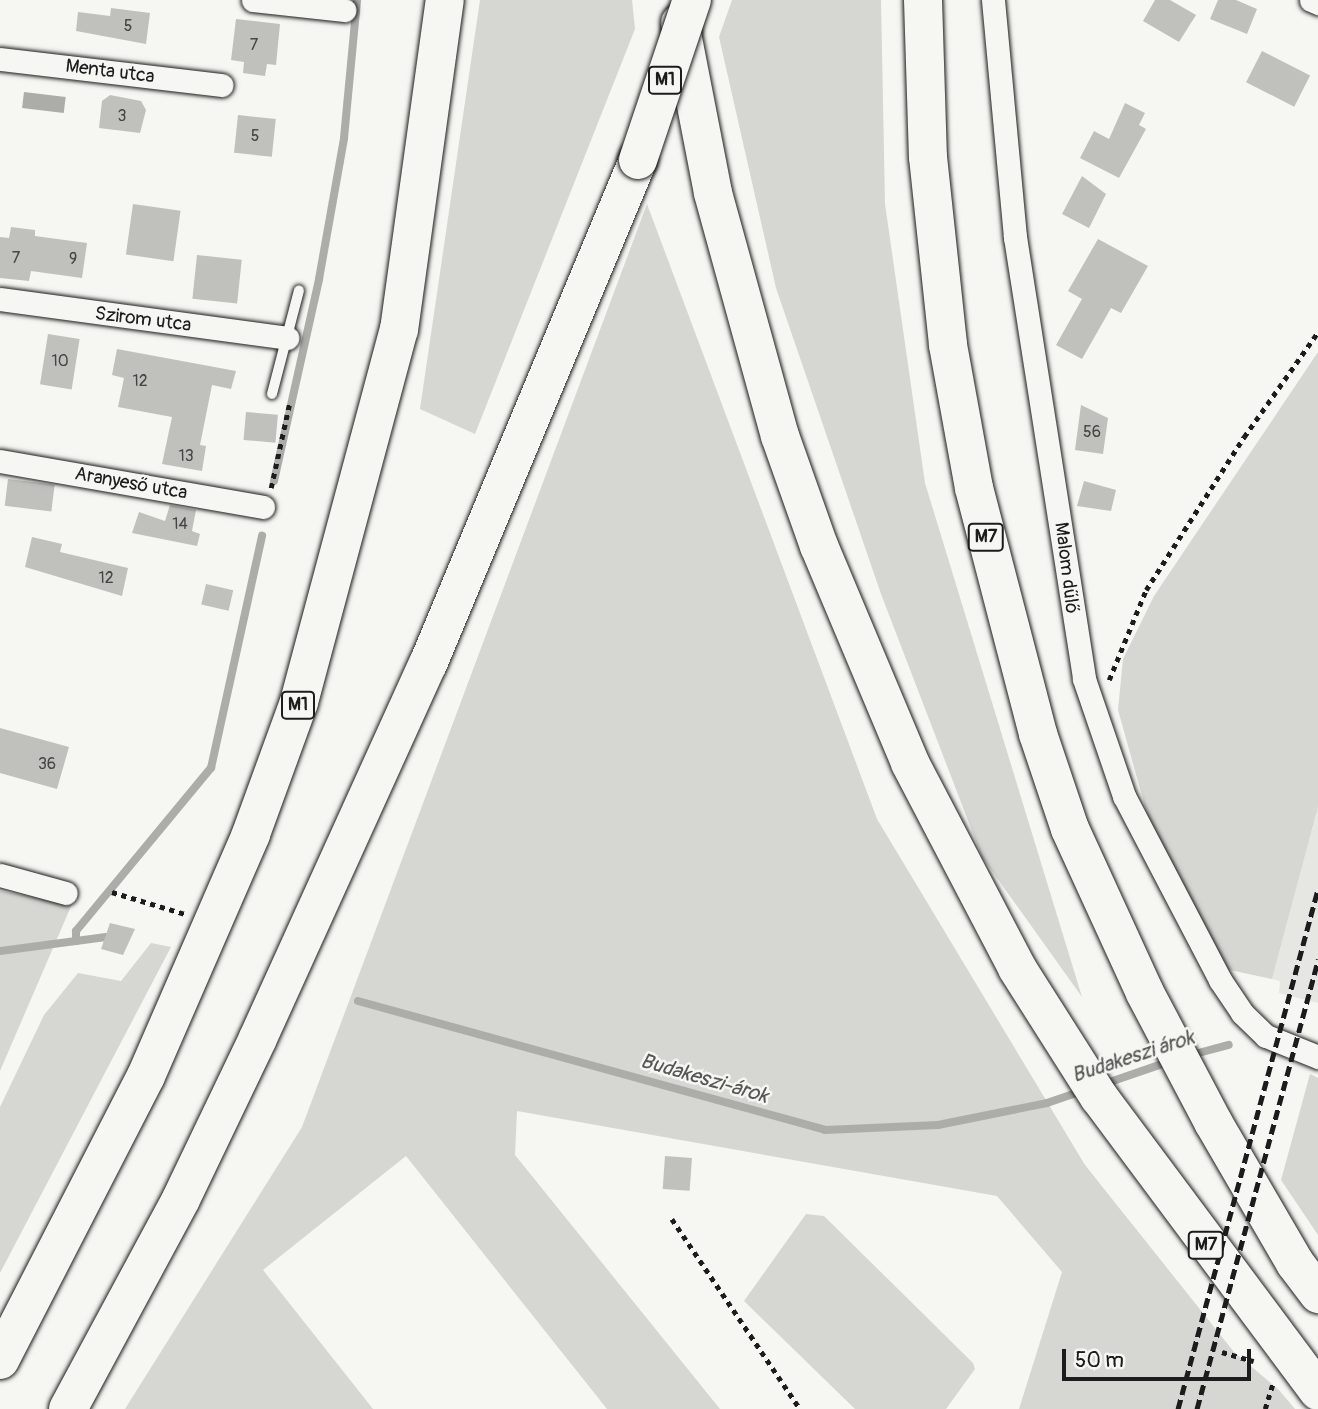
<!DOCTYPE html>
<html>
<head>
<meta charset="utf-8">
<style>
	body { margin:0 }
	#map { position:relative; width:1318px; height:1409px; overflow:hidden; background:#f6f6f2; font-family:Pangolin,sans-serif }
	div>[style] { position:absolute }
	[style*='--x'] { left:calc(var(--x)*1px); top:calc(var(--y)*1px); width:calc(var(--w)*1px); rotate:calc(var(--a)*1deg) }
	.built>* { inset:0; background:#e6e6e2 }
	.green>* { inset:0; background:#d6d6d2 }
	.water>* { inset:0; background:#acaca9; transform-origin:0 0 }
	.stream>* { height:8px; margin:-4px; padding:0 4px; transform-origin:4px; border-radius:4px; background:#acaca9 }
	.building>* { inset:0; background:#c0c0bd; transform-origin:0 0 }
	.path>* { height:4.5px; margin-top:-2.25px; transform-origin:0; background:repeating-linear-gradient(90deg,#1c1c1c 0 5px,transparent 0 10px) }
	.roads { filter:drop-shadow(0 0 2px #1c1c1c) drop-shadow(0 0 2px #1c1c1c) }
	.lane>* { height:10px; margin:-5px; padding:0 5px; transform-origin:5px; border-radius:5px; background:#f6f6f2 }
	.street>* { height:23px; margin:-11.5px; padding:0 11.5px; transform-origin:11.5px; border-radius:11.5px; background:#f6f6f2 }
	.highway>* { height:38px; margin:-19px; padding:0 19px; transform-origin:19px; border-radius:19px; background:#f6f6f2 }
	.rail>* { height:5px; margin-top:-2.5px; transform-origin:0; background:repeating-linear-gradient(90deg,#1c1c1c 0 10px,transparent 0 15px) }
	.bridges { filter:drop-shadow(0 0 2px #1c1c1c) drop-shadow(0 0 2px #1c1c1c) }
	.highway-bridge>* { height:38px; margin:-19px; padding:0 19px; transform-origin:19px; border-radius:19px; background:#f6f6f2 }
	span { translate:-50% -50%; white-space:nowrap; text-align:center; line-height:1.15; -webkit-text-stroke:5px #f6f6f2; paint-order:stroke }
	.number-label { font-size:16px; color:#454544 }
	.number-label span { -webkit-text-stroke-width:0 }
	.shield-label span { padding:2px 5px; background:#f6f6f2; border:2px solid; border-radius:5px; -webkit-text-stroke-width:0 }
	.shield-label { font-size:18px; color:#1c1c1c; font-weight:700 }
	.street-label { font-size:19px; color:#1c1c1c }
	.water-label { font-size:21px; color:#565654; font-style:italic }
	.scale { position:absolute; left:1062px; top:1349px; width:189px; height:32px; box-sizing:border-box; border:4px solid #1c1c1c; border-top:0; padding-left:9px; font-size:21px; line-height:24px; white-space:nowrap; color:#1c1c1c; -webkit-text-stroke:5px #f6f6f2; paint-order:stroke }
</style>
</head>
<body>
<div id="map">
	<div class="built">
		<i style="clip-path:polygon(1318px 807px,1318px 1003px,1279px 993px,1280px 981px,1272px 979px)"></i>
	</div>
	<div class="green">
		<i style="clip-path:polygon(480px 0,632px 0,635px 29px,475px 434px,420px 409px)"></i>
		<i style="clip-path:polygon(732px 0,881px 0,885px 204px,925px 483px,1082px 997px,982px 857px,881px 594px,776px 288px,719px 37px)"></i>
		<i style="clip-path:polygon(647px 204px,877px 819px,1085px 1165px,1234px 1352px,1279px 1390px,1295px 1409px,1019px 1409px,1062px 1272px,997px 1196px,517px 1111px,515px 1155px,720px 1409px,607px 1409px,406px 1156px,263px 1270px,373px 1409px,125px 1409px,302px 1127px)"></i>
		<i style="clip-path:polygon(1318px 352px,1318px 807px,1272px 979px,1225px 969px,1157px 849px,1118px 710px,1123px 659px,1154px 596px)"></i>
		<i style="clip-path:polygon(0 891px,72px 904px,0 1071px)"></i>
		<i style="clip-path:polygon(151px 943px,171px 947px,0 1273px,0 1107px,44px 1015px,78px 973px,121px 981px)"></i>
		<i style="clip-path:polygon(1310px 1074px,1318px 1078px,1318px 1235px,1281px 1180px)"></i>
		<i style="clip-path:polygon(806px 1214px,824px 1216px,973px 1363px,975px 1369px,946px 1409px,855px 1409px,744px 1301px)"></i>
	</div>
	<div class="water">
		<i style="left:24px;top:92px;width:42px;height:16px;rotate:7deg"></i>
	</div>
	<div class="stream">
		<i style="--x:274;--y:481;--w:207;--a:-77.4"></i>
		<i style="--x:319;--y:279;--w:143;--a:-79.9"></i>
		<i style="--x:344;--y:138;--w:139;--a:-84.6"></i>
		<i style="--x:76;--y:941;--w:10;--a:-90"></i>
		<i style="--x:76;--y:931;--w:212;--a:-50.4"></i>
		<i style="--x:211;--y:768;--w:238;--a:-77.6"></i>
		<i style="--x:0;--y:951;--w:107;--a:-7.5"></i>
		<i style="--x:358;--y:1001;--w:484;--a:15.4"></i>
		<i style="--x:825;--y:1130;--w:113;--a:-2.5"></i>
		<i style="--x:938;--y:1125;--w:111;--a:-11.4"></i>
		<i style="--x:1047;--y:1103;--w:37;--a:-19"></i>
		<i style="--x:1191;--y:1055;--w:39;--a:-15"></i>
		<i style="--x:1104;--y:1084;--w:68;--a:-19"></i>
	</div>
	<div class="building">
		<i style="clip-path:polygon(1155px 0,1170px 0,1196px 15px,1179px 42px,1143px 21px)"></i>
		<i style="clip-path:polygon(1218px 0,1236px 0,1257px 9px,1247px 34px,1210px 19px)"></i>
		<i style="clip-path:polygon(111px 8px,150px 13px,146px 44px,76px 31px,78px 12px,110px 16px)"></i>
		<i style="clip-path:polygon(236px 19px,280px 24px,276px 65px,267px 64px,265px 76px,243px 73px,244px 62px,231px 60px)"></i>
		<i style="left:1262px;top:51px;width:54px;height:35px;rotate:27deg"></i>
		<i style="clip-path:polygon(110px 95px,141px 101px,146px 110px,140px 133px,99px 128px,102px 101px)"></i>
		<i style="clip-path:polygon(1125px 103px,1145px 113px,1139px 125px,1146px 129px,1119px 178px,1080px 158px,1094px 131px,1109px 139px)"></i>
		<i style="left:238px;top:115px;width:38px;height:38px;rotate:6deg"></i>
		<i style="clip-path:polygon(1082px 176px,1106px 194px,1089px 228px,1062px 214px)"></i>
		<i style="left:133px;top:204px;width:48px;height:51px;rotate:8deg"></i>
		<i style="clip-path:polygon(11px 227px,35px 230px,35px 236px,87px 243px,82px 278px,31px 271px,29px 281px,0 278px,0 237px,9px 238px)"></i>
		<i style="clip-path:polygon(1098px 239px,1148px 266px,1121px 313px,1111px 308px,1082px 359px,1056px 345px,1082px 299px,1068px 291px)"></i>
		<i style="left:197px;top:255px;width:45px;height:44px;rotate:6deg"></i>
		<i style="left:48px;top:334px;width:32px;height:51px;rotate:9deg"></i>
		<i style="clip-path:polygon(117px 349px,236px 371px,231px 389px,212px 385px,200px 445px,206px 446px,202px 471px,162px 464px,172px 417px,118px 407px,124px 378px,112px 375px)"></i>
		<i style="clip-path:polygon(1081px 405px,1108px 418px,1103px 454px,1075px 450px)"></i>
		<i style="left:246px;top:412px;width:32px;height:28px;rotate:5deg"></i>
		<i style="left:8px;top:479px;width:47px;height:27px;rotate:7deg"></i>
		<i style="clip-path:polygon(1084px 481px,1116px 490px,1111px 511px,1077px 506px)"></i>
		<i style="clip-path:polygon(170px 505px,196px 510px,192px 531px,200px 534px,197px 546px,132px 533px,139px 512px,165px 521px)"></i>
		<i style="clip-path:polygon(32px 537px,62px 544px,60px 552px,128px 568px,122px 596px,25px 567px)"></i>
		<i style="left:206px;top:584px;width:28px;height:21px;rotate:13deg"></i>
		<i style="clip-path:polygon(0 728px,69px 747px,57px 789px,0 773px)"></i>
		<i style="clip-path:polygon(110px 923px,135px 929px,123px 955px,101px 949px)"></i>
		<i style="left:665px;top:1156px;width:27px;height:33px;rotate:4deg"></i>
	</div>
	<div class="path">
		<i style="--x:271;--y:488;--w:89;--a:-77.7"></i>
		<i style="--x:1109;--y:680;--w:97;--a:-67.7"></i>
		<i style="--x:1146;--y:590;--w:182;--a:-57.4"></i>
		<i style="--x:1244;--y:437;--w:128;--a:-54.8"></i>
		<i style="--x:112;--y:892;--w:76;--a:16.8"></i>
		<i style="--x:672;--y:1219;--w:229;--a:56"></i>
		<i style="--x:1222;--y:1352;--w:33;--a:16"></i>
		<i style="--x:1265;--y:1409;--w:27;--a:-73"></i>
	</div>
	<div class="roads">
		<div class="lane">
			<i style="--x:272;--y:394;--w:107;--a:-75.4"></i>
		</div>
		<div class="street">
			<i style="--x:253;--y:0;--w:92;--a:6.3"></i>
			<i style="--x:993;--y:0;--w:238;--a:84.7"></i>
			<i style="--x:1015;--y:237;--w:447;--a:81.1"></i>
			<i style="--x:1084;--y:679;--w:124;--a:71.1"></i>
			<i style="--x:1124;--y:796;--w:208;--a:62.4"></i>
			<i style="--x:1220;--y:980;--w:40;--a:56"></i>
			<i style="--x:1242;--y:1013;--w:33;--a:44"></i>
			<i style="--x:1266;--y:1036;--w:56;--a:22"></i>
			<i style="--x:1311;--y:0;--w:8;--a:23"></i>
			<i style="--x:0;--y:59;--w:223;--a:6.7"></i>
			<i style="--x:0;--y:299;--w:290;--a:7.7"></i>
			<i style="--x:0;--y:461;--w:267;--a:9.9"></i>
			<i style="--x:0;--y:875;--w:68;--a:15.3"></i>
		</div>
		<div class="highway">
			<i style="--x:923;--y:0;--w:157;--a:88.2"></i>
			<i style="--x:928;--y:157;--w:189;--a:83.9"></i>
			<i style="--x:948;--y:345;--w:145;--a:79.7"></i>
			<i style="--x:974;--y:488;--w:254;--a:75.4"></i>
			<i style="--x:1038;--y:734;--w:100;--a:71.4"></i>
			<i style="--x:1070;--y:829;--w:180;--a:65.4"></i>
			<i style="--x:1145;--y:993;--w:146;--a:62.2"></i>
			<i style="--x:1213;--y:1122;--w:163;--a:59.8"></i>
			<i style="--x:1295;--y:1263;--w:39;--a:53"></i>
			<i style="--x:680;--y:23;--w:173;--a:79"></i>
			<i style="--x:713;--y:193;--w:252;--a:74.6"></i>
			<i style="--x:780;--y:436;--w:117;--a:70.5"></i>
			<i style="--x:819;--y:546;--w:235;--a:67.2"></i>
			<i style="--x:910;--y:763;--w:231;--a:62.4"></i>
			<i style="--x:1017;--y:968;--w:153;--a:57.6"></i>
			<i style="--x:1099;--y:1097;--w:367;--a:53.3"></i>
			<i style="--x:0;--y:1360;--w:319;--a:-62.8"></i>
			<i style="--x:146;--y:1076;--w:264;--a:-66.5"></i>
			<i style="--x:251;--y:834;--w:140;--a:-70"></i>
			<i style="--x:299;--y:702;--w:385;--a:-75"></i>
			<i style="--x:399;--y:330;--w:333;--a:-82.1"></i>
			<i style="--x:68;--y:1409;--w:238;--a:-61.7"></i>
			<i style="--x:181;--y:1199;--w:178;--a:-64.4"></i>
			<i style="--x:258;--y:1038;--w:411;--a:-65.6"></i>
			<i style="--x:428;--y:664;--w:546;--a:-67.38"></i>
		</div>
	</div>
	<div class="rail">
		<i style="--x:1178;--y:1409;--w:539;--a:-74.93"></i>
		<i style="--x:1197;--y:1409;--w:466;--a:-74.9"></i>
	</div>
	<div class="bridges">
		<div class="highway-bridge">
			<i style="--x:638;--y:160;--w:169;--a:-71.4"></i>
		</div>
	</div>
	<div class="number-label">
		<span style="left:128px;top:26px">5</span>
		<span style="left:254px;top:45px">7</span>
		<span style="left:122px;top:116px">3</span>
		<span style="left:255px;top:136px">5</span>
		<span style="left:16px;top:258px">7</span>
		<span style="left:73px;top:259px">9</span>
		<span style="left:60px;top:361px">10</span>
		<span style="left:140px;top:381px">12</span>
		<span style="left:1092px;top:432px">56</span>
		<span style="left:186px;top:456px">13</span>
		<span style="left:180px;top:524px">14</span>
		<span style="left:106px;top:578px">12</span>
		<span style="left:47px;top:764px">36</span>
	</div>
	<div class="shield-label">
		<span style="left:665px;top:80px">M1</span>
		<span style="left:986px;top:537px">M7</span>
		<span style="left:298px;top:705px">M1</span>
		<span style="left:1206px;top:1245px">M7</span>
	</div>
	<div class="street-label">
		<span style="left:110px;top:72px;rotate:7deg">Menta utca</span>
		<span style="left:143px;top:320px;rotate:7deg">Szirom utca</span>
		<span style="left:131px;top:484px;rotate:10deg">Aranyeső utca</span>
		<span style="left:1066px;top:568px;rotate:83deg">Malom dűlő</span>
	</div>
	<div class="water-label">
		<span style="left:1133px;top:1057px;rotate:-18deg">Budakeszi árok</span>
		<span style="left:704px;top:1079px;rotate:16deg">Budakeszi-árok</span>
	</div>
	<div class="scale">50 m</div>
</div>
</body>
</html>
